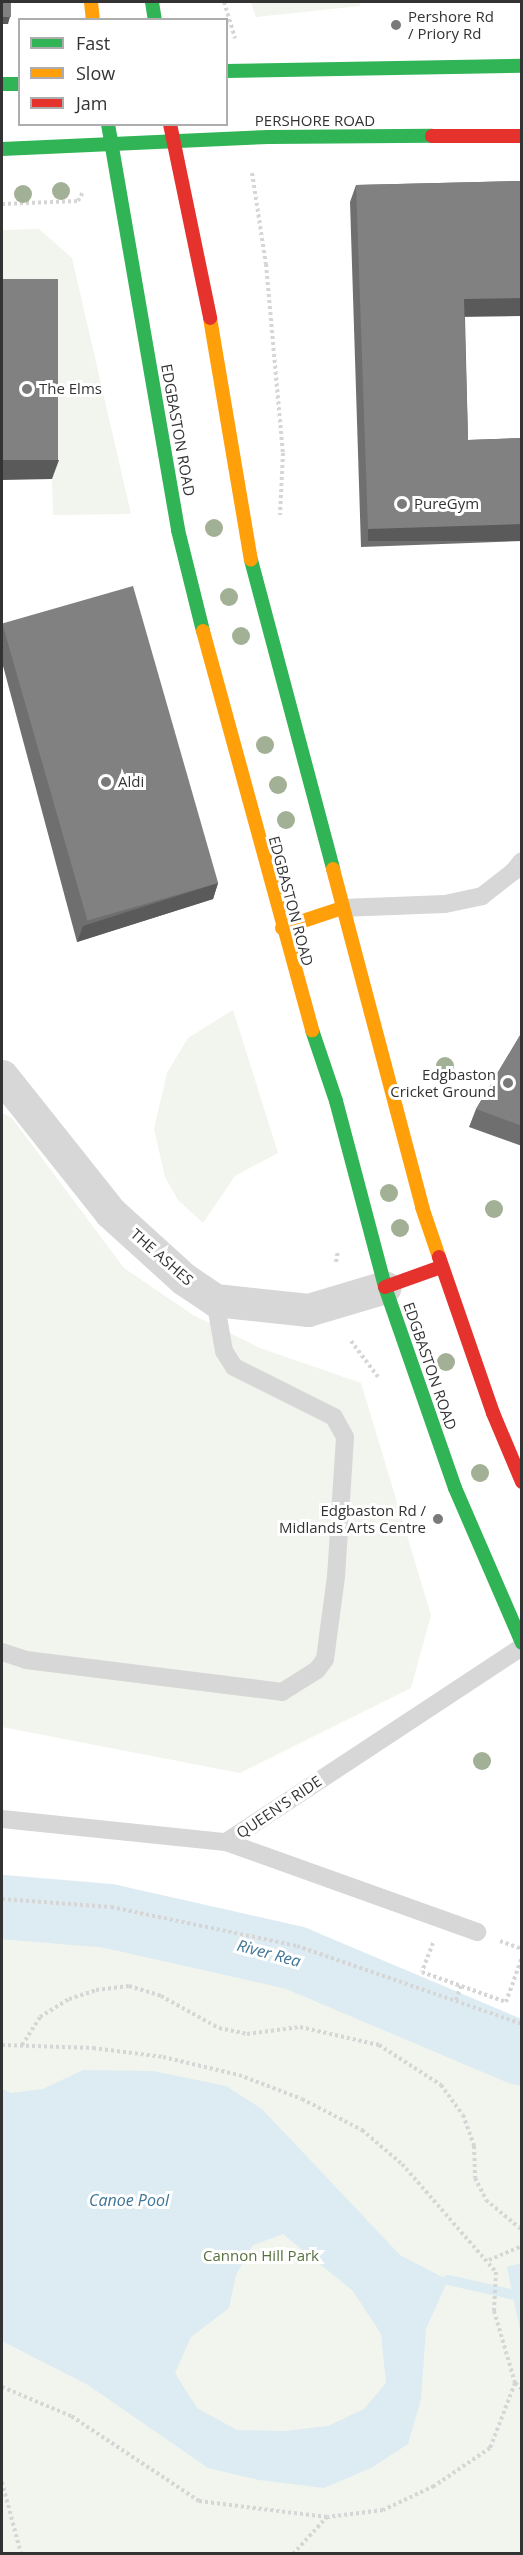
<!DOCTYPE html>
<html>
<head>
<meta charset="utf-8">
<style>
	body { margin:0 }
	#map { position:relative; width:523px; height:2555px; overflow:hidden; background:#fff; font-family:"Open Sans",sans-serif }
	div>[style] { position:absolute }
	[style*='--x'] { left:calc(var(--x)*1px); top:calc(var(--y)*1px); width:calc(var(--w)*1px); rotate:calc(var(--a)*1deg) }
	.green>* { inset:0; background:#f1f5ed }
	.water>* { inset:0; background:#ddebf3 }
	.stream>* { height:10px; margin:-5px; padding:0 5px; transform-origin:5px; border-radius:5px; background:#ddebf3 }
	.river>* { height:64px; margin:-32px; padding:0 32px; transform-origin:32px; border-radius:32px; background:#ddebf3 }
	.path>* { height:4px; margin-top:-2px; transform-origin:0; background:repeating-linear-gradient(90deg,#d6d6d6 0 3px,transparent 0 6px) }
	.lane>* { height:18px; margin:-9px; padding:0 9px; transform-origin:9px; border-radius:9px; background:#d7d7d7 }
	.street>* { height:33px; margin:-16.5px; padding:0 16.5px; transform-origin:16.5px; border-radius:16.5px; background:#d7d7d7 }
	.fast>* { height:14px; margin:-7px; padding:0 7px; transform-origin:7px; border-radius:7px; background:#30b455 }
	.slow>* { height:14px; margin:-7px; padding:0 7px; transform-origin:7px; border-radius:7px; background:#ff9f0a }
	.jam>* { height:14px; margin:-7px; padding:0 7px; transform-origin:7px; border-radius:7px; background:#e5322d }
	.trees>* { width:18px; height:18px; margin:-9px; border-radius:50%; background:#a2b095 }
	.wall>* { inset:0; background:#6f6f6f }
	.shaded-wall>* { inset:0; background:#5a5a5a; transform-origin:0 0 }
	.building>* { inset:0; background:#818181; transform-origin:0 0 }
	.dots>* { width:16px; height:16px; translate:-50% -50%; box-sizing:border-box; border:3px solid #fff; border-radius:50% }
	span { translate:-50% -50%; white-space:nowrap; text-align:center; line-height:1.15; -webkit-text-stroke:6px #fff; paint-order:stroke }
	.poi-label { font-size:15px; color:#333 }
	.left { translate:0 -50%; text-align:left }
	.right { translate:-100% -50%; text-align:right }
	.street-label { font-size:15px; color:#333 }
	.park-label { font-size:15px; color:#56703f }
	.water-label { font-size:16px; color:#3f7597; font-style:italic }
	.frame { position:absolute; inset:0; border:3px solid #333; pointer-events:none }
	.legend { position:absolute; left:18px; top:18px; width:210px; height:108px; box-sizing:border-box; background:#fff; border:2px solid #adadad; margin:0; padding:8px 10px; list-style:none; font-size:18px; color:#333 }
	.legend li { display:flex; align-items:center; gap:12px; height:30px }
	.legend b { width:30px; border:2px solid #adadad }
</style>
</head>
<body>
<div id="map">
	<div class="green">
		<i style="clip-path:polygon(251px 2px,360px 2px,360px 6px,256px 17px)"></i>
		<i style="clip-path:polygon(39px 229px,72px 258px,131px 514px,53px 515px,52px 479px,2px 299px,2px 230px)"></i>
		<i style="clip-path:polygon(233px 1010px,278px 1153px,235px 1176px,203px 1223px,178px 1200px,165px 1177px,154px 1129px,167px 1073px,188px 1038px)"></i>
		<i style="clip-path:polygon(2px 1113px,12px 1118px,124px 1268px,193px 1315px,260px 1348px,361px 1383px,431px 1615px,411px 1688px,240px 1773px,2px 1727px)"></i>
		<i style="clip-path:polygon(2px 1923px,284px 1971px,521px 2072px,521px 2553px,2px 2553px)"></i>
	</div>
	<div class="water">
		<i style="clip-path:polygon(evenodd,83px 2070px,153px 2071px,226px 2086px,262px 2109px,400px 2255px,448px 2280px,426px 2329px,421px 2399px,408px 2444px,371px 2468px,324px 2488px,259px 2480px,208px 2468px,88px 2385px,2px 2341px,2px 2089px,11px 2093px,43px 2089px,83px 2070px,283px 2234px,353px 2291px,381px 2334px,386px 2383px,364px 2409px,328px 2426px,284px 2431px,237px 2430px,197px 2408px,175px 2373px,191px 2337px,229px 2308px,236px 2275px,253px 2245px,283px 2234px)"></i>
		<i style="clip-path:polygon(521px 2263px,522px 2263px,521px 2335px,507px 2267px)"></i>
	</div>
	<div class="stream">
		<i style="--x:448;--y:2280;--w:69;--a:12.6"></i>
	</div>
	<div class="river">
		<i style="--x:2;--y:1907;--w:107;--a:4.8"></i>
		<i style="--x:109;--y:1916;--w:191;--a:12.7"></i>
		<i style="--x:295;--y:1958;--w:246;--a:22.9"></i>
	</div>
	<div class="path">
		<i style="--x:224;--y:2;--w:38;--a:73"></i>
		<i style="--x:252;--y:173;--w:92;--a:81.3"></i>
		<i style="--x:266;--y:264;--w:190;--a:84.9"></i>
		<i style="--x:283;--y:453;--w:62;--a:92.8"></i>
		<i style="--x:2;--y:204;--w:76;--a:-2.3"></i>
		<i style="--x:78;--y:201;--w:10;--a:-61"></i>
		<i style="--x:336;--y:1262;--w:11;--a:-80"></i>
		<i style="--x:351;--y:1341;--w:45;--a:53.1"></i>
		<i style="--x:2;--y:1899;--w:109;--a:4.2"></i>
		<i style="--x:111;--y:1907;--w:190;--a:11.8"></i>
		<i style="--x:297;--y:1946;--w:238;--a:19.1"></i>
		<i style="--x:500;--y:1941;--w:23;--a:20"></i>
		<i style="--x:433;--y:1943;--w:31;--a:111"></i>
		<i style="--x:422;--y:1972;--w:89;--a:19.7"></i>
		<i style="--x:506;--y:2002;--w:48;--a:-70.4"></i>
		<i style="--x:456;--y:2000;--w:16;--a:-72"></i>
		<i style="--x:2;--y:2045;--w:91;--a:1.9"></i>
		<i style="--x:93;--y:2048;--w:71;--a:7.3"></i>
		<i style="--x:163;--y:2057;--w:78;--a:13.3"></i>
		<i style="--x:239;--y:2075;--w:67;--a:20.9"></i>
		<i style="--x:302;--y:2099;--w:68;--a:27.3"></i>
		<i style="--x:362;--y:2130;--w:52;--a:40.4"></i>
		<i style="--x:402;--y:2164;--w:143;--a:49"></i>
		<i style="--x:496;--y:2272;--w:39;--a:93"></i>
		<i style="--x:494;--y:2311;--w:75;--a:73.7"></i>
		<i style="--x:515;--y:2383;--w:70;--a:111"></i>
		<i style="--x:490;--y:2448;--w:68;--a:145.8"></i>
		<i style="--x:434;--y:2486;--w:56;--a:154.8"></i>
		<i style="--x:383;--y:2510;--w:56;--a:172.9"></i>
		<i style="--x:327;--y:2517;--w:129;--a:-172.9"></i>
		<i style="--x:199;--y:2501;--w:154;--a:-146.4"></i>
		<i style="--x:71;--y:2416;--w:75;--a:-157.2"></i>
		<i style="--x:22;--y:2045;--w:33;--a:-57"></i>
		<i style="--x:40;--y:2017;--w:34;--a:-32"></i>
		<i style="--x:69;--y:1999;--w:28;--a:-18"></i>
		<i style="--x:96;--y:1990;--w:33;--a:-7"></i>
		<i style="--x:129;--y:1986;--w:34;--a:17"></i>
		<i style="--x:161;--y:1996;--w:66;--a:28.9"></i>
		<i style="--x:219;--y:2028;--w:29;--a:12"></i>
		<i style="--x:247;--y:2034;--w:53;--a:-7.5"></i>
		<i style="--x:300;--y:2027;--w:81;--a:12.8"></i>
		<i style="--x:379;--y:2045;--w:74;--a:32.8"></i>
		<i style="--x:441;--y:2085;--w:37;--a:54"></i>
		<i style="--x:463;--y:2115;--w:33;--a:70"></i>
		<i style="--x:474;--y:2146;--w:32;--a:88"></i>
		<i style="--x:475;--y:2178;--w:25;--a:63"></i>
		<i style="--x:486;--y:2200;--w:47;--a:39.8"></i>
		<i style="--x:489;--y:2260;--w:36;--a:-23"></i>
		<i style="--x:515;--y:2383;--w:9;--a:41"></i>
		<i style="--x:2;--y:2482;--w:74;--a:75.2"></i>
		<i style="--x:293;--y:2554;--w:50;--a:-47.4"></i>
	</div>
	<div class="lane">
		<i style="--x:342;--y:908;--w:103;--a:-2.2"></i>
		<i style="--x:445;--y:904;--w:38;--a:-12"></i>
		<i style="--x:482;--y:896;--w:39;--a:-38"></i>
		<i style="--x:513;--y:872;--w:14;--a:-51"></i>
		<i style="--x:2;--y:1652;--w:25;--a:18"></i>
		<i style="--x:26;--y:1660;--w:258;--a:7.1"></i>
		<i style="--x:282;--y:1692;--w:41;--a:-32.2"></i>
		<i style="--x:317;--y:1670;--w:14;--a:-54"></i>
		<i style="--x:325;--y:1659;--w:83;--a:-82.4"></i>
		<i style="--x:336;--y:1577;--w:140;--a:-86.3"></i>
		<i style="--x:345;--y:1437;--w:23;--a:-119"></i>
		<i style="--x:334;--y:1417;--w:112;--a:-153.4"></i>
		<i style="--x:234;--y:1367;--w:19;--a:-122"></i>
		<i style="--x:224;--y:1351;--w:52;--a:-100"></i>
		<i style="--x:2;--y:1819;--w:225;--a:5.9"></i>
		<i style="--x:226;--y:1842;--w:354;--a:-33.4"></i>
		<i style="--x:226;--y:1842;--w:267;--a:19.7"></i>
	</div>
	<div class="street">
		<i style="--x:2;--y:1076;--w:174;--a:51.5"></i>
		<i style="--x:110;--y:1212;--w:100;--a:42.2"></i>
		<i style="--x:184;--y:1279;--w:37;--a:34"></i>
		<i style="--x:215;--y:1300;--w:94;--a:6.1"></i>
		<i style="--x:308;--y:1310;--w:80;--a:-16.6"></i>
	</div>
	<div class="fast">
		<i style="--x:152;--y:2;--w:18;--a:81"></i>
		<i style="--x:226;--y:71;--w:296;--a:-1"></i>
		<i style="--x:2;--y:84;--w:18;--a:0"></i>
		<i style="--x:108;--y:124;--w:412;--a:80.2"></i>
		<i style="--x:178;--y:530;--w:104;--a:76.1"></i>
		<i style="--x:2;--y:149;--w:267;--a:-2.6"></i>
		<i style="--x:269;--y:137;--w:163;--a:-0.4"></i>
		<i style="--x:251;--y:560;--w:320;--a:75.1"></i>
		<i style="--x:312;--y:1030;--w:75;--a:71.3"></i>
		<i style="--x:336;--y:1101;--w:192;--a:75.2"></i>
		<i style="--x:385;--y:1287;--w:213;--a:70.8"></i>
		<i style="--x:455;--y:1488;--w:169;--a:66.6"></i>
	</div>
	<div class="slow">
		<i style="--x:91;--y:2;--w:18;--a:84"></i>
		<i style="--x:210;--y:318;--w:245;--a:80.4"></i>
		<i style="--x:203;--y:631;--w:414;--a:74.7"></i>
		<i style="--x:333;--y:869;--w:350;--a:75.2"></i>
		<i style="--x:422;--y:1207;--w:53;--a:71.2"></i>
		<i style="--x:282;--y:928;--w:63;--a:-18.4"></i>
	</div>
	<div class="jam">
		<i style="--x:170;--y:124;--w:198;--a:78.3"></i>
		<i style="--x:432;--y:136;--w:90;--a:0"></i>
		<i style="--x:439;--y:1257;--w:165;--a:70.9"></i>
		<i style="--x:493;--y:1413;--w:75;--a:67.2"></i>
		<i style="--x:385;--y:1287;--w:59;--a:-19.7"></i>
	</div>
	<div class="trees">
		<i style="left:61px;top:191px"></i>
		<i style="left:23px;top:194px"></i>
		<i style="left:214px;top:528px"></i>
		<i style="left:229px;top:597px"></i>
		<i style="left:241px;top:636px"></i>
		<i style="left:265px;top:745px"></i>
		<i style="left:278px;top:785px"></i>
		<i style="left:286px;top:820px"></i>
		<i style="left:445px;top:1066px"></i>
		<i style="left:389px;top:1193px"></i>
		<i style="left:494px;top:1209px"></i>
		<i style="left:400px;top:1228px"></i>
		<i style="left:446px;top:1362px"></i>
		<i style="left:480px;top:1473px"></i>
		<i style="left:482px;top:1761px"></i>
	</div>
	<div class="wall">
		<i style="clip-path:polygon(522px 181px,522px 316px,465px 317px,468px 440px,522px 438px,522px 541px,361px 547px,350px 202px,356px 185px)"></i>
		<i style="clip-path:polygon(2px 624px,218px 883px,213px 899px,77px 942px,2px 662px)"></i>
		<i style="clip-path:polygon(522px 1032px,522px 1146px,469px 1127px,476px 1109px)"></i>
	</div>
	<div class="shaded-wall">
		<i style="clip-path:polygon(2px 17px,10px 17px,8px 24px,2px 24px)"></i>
		<i style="left:522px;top:298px;width:18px;height:58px;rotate:90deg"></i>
		<i style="clip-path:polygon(2px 460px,59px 460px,52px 479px,2px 480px)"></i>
		<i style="left:522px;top:524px;width:17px;height:154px;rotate:90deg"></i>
		<i style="clip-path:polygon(218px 883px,213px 899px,77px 942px,83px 926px)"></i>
	</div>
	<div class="building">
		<i style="left:2px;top:2px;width:9px;height:15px"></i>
		<i style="clip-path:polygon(522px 181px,522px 298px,464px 299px,468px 440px,522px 438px,522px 524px,368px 529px,356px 185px)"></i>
		<i style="left:2px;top:279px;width:56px;height:181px"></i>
		<i style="left:133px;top:586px;width:309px;height:136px;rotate:74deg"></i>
		<i style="clip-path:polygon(522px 1032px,522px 1126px,476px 1109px)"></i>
	</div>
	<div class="dots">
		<i style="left:396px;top:25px;background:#7a7a7a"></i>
		<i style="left:27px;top:389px;background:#7a7a7a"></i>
		<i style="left:402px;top:504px;background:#7a7a7a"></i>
		<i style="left:106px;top:782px;background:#7a7a7a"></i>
		<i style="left:508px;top:1083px;background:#7a7a7a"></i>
		<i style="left:438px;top:1519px;background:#7a7a7a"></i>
	</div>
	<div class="poi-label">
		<span class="left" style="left:408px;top:25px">Pershore Rd<br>/ Priory Rd</span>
		<span class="left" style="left:39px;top:389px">The Elms</span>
		<span class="left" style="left:414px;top:504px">PureGym</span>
		<span class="left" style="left:118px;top:782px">Aldi</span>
		<span class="right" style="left:496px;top:1083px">Edgbaston<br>Cricket Ground</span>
		<span class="right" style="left:426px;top:1519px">Edgbaston Rd /<br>Midlands Arts Centre</span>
	</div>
	<div class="street-label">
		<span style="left:315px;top:121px">PERSHORE ROAD</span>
		<span style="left:178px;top:430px;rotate:80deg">EDGBASTON ROAD</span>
		<span style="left:291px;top:901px;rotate:75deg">EDGBASTON ROAD</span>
		<span style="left:162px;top:1257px;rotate:41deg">THE ASHES</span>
		<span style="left:430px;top:1366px;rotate:71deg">EDGBASTON ROAD</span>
		<span style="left:279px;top:1807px;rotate:-34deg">QUEEN'S RIDE</span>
	</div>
	<div class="park-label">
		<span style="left:261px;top:2256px">Cannon Hill Park</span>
	</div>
	<div class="water-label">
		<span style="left:269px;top:1953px;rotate:15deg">River Rea</span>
		<span style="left:129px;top:2200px">Canoe Pool</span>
	</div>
	<div class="frame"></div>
	<ul class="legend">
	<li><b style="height:8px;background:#30b455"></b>Fast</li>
	<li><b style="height:8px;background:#ff9f0a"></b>Slow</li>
	<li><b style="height:8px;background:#e5322d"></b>Jam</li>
	</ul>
</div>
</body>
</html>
